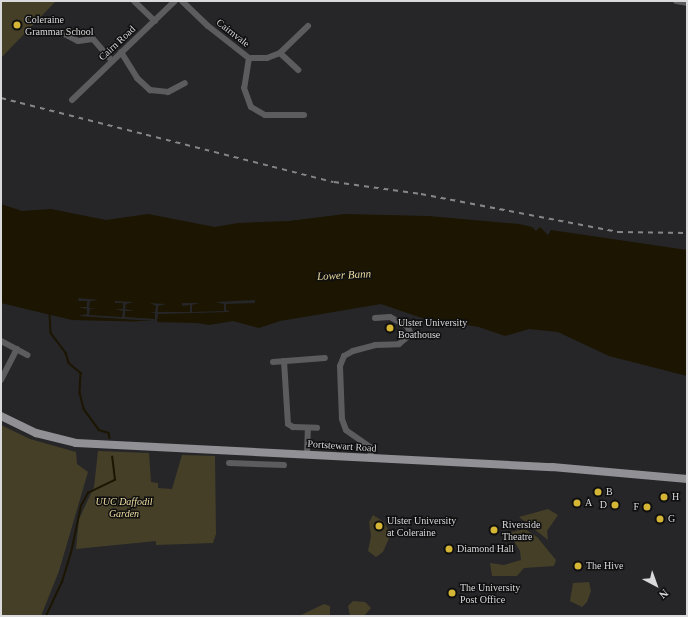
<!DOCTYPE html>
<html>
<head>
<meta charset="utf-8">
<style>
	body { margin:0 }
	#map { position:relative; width:688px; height:617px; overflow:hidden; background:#262629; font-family:"Times New Roman",serif }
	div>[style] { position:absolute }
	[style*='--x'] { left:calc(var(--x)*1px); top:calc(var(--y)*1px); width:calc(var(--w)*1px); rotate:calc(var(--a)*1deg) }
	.green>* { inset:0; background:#453f27 }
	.water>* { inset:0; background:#1b1501 }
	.pier>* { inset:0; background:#262629 }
	.stream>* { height:1.5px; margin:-0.75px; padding:0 0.75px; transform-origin:0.75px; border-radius:0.75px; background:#1b1501 }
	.minor>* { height:6px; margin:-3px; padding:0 3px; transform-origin:3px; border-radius:3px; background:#5c5b5d }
	.major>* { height:8px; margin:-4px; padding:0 4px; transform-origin:4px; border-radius:4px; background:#919094 }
	.rail>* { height:1.5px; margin-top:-0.75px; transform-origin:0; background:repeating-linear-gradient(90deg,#868688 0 5px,transparent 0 10px) }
	.dots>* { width:11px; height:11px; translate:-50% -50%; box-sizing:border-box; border:2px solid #0f0f10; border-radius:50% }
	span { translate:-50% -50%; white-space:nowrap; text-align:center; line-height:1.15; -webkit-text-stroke:3px #0f0f10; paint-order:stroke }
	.poi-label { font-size:10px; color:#dad9db }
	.left { translate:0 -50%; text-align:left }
	.right { translate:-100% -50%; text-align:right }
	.street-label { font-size:10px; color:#dad9db }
	.park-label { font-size:10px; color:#efdfa3; font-style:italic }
	.water-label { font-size:11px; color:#ebdba0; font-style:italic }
	.frame { position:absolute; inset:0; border:2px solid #dad9db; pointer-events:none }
	.north { position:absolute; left:636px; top:565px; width:40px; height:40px; -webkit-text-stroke:3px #0f0f10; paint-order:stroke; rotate:139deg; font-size:11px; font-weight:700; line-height:16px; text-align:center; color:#dad9db }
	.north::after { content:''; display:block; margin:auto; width:14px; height:18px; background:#dad9db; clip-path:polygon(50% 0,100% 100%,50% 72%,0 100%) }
</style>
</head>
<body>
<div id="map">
	<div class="green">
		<i style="clip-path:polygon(1px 1px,56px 1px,1px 58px)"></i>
		<i style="clip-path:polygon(1px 425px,30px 439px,76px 452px,77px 464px,88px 472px,59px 571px,41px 616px,1px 616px)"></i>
		<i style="clip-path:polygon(98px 451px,149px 453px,151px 482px,158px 483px,158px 488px,172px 489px,182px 455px,215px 456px,216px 534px,213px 543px,156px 545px,156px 541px,76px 549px,79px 519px,94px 487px)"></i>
		<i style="clip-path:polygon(548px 509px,558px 515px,547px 531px,548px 540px,519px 517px)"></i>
		<i style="clip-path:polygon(373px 515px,384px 522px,391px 534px,383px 552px,376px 557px,368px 551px,371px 536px,369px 522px)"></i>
		<i style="clip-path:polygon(525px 529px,537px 537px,556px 560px,554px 566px,524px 568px,517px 576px,492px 576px,490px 563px,504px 565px,521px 560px,520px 551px,511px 536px,511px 532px)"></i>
		<i style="clip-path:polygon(589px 582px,591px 591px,587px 602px,582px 607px,570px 601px,573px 583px)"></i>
		<i style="clip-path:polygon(353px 601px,365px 602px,371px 608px,364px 616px,350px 616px,348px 606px)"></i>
		<i style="clip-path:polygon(324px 604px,330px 606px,330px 616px,299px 616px)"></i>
	</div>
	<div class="water">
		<i style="clip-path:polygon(1px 204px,22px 211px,51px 209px,106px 220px,148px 214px,215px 227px,238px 223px,289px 221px,345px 214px,428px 216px,519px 224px,532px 227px,536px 231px,540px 227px,548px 235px,551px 230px,687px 250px,687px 376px,609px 356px,558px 332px,529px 329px,505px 336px,479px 327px,422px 318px,381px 304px,280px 321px,259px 328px,233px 321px,209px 325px,197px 323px,72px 320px,1px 303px)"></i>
	</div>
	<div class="pier">
		<i style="clip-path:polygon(79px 298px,99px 300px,90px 301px,89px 308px,98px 308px,90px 309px,89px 315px,122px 317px,123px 311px,115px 309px,123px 309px,123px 303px,115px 303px,115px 301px,134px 302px,126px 304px,125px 309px,134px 311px,125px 311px,125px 317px,155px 319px,155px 313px,149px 312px,155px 312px,156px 306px,150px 303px,166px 304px,158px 306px,158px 312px,190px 312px,190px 305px,182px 306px,182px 303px,200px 303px,192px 305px,192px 312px,224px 311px,224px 304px,215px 302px,255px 300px,255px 303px,226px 304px,226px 310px,230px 312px,158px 314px,157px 323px,139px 324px,137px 321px,154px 321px,78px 316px,87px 314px,87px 309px,78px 307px,87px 307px,87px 301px,78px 301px)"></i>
	</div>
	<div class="stream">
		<i style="--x:50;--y:313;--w:20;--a:87"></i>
		<i style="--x:51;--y:333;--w:25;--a:53"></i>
		<i style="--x:66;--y:353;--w:10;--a:73"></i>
		<i style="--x:69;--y:363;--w:16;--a:40"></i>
		<i style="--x:81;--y:373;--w:20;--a:93"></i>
		<i style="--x:80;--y:393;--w:16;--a:76"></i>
		<i style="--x:84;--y:409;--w:26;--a:54"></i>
		<i style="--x:99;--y:430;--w:10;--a:17"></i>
		<i style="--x:109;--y:433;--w:5;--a:79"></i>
		<i style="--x:46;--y:616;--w:38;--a:-65"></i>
		<i style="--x:62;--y:582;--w:30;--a:-73"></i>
		<i style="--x:71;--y:553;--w:48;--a:-78"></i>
		<i style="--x:81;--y:506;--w:15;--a:-62"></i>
		<i style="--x:88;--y:493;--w:30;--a:-26"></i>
		<i style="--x:115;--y:480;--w:23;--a:-97"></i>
	</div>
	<div class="minor">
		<i style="--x:134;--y:1;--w:29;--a:44"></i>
		<i style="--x:182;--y:1;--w:36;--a:44"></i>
		<i style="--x:208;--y:26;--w:52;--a:38"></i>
		<i style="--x:249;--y:58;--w:18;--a:0"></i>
		<i style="--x:267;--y:58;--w:14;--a:-21"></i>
		<i style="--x:280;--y:53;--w:39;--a:-44"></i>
		<i style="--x:676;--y:1;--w:11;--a:10"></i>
		<i style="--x:63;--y:33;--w:17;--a:28"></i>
		<i style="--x:78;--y:41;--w:15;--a:-8"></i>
		<i style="--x:93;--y:39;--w:29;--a:49"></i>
		<i style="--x:121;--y:52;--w:31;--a:58"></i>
		<i style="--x:137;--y:78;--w:18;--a:43"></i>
		<i style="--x:150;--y:90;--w:18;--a:6"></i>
		<i style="--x:168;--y:92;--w:19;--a:-28"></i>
		<i style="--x:280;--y:53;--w:25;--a:43"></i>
		<i style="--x:249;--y:58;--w:30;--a:99"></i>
		<i style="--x:244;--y:88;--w:20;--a:70"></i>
		<i style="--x:251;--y:107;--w:16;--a:30"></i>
		<i style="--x:265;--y:115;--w:39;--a:0"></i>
		<i style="--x:72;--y:100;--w:143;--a:-43.9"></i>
		<i style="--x:1;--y:341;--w:30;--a:28"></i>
		<i style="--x:284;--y:361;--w:63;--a:86.4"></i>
		<i style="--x:288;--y:424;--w:6;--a:31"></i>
		<i style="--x:293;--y:427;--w:24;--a:2"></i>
		<i style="--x:273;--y:362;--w:52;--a:-4.4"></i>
		<i style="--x:1;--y:380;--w:35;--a:-63"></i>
		<i style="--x:307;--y:454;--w:26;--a:-88"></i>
		<i style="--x:371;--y:458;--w:11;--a:-95"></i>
		<i style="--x:370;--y:447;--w:29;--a:-145"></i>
		<i style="--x:346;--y:430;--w:12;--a:-110"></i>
		<i style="--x:342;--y:419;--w:53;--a:-92.2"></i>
		<i style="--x:340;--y:366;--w:11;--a:-68"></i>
		<i style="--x:344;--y:356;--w:10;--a:-29"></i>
		<i style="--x:353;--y:351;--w:23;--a:-15"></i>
		<i style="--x:375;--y:345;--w:24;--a:-2"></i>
		<i style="--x:399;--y:344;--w:16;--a:-40"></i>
		<i style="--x:411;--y:334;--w:9;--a:-117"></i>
		<i style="--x:407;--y:326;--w:19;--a:-152"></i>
		<i style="--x:390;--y:317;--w:15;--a:176"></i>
		<i style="--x:229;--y:463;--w:55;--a:2.1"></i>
	</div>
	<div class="major">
		<i style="--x:1;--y:416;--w:39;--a:26"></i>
		<i style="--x:36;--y:433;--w:41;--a:14"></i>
		<i style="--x:76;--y:443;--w:477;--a:2.9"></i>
		<i style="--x:552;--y:467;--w:136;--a:5.1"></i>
	</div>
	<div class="rail">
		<i style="--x:1;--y:98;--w:343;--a:14.2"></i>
		<i style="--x:334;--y:182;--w:88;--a:7.9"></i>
		<i style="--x:421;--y:194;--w:201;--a:10.9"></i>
		<i style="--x:618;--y:232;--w:69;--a:0.8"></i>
	</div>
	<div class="dots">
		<i style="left:17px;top:25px;background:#d4b535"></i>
		<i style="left:390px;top:328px;background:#d4b535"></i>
		<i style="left:598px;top:492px;background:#d4b535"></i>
		<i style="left:664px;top:497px;background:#d4b535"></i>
		<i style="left:577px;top:503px;background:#d4b535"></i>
		<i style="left:615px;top:505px;background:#d4b535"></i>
		<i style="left:647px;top:507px;background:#d4b535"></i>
		<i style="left:660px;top:519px;background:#d4b535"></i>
		<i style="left:379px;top:526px;background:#d4b535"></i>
		<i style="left:494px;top:530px;background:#d4b535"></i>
		<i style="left:449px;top:549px;background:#d4b535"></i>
		<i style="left:578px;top:566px;background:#d4b535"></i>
		<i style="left:452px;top:593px;background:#d4b535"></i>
	</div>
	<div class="poi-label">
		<span class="left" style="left:25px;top:25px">Coleraine<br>Grammar School</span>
		<span class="left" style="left:398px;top:328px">Ulster University<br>Boathouse</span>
		<span class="left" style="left:606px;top:492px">B</span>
		<span class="left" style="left:672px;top:497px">H</span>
		<span class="left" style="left:585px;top:503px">A</span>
		<span class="right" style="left:607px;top:505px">D</span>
		<span class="right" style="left:639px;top:507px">F</span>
		<span class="left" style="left:668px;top:519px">G</span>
		<span class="left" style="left:387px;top:526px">Ulster University<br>at Coleraine</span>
		<span class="left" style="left:502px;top:530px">Riverside<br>Theatre</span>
		<span class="left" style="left:457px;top:549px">Diamond Hall</span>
		<span class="left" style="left:586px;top:566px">The Hive</span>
		<span class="left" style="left:460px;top:593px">The University<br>Post Office</span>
	</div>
	<div class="street-label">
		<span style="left:233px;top:33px;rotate:38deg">Cairnvale</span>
		<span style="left:117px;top:43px;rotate:-43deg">Cairn Road</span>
		<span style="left:342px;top:446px;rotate:4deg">Portstewart Road</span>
	</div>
	<div class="park-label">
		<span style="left:124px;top:507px">UUC Daffodil<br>Garden</span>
	</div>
	<div class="water-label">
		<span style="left:344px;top:275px;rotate:-3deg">Lower Bann</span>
	</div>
	<div class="frame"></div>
	<div class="north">N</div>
</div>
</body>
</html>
